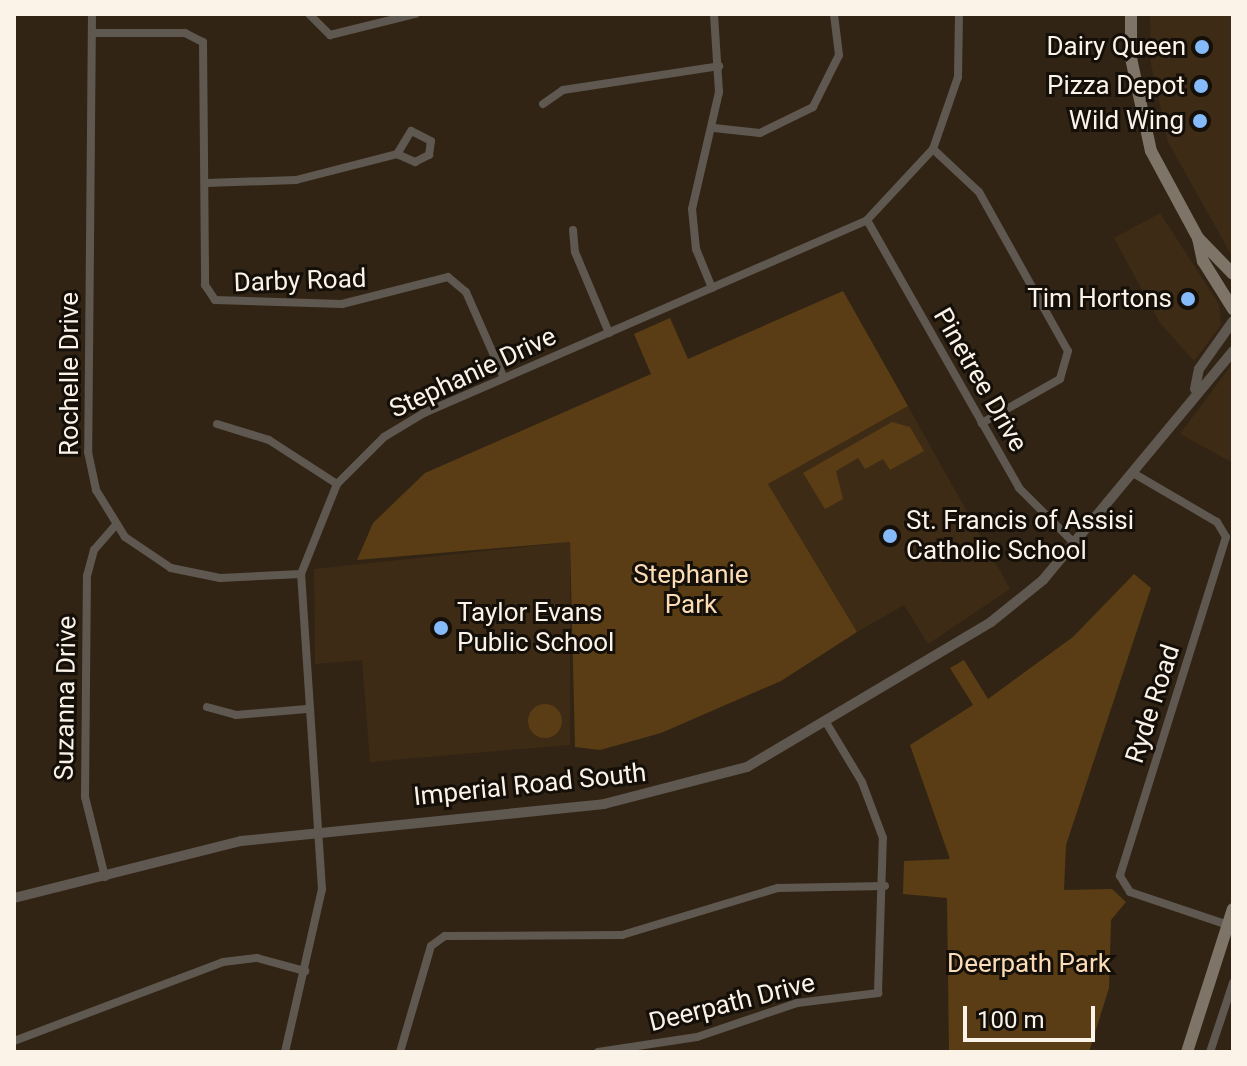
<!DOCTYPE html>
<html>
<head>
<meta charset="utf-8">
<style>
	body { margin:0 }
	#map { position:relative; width:1247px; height:1066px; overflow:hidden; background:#312414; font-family:Roboto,sans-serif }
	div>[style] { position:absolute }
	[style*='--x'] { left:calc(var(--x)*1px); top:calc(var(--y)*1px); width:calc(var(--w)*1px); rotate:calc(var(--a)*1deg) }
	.built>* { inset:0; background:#3d2b15 }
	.green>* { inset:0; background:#5a3d14 }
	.round { border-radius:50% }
	.minor>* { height:8px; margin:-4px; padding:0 4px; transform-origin:4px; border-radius:4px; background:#5f5850 }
	.tertiary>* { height:10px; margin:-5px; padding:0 5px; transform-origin:5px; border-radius:5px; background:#5f5850 }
	.secondary>* { height:12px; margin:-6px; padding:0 6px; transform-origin:6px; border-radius:6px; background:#7e7467 }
	.dots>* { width:22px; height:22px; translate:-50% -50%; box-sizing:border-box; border:4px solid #140f08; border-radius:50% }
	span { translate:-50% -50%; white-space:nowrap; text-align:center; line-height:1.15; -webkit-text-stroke:6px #140f08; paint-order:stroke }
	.poi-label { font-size:26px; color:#fbf2e8 }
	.right { translate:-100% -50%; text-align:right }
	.left { translate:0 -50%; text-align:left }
	.street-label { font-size:26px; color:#fbf2e8 }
	.park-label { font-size:26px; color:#fbdcb6 }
	.frame { position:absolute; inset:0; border:16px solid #fbf2e8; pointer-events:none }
	.scale { position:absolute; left:963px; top:1006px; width:132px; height:36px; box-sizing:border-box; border:4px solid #fbf2e8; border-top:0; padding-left:10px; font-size:24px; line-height:28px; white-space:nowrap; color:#fbf2e8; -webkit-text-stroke:6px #140f08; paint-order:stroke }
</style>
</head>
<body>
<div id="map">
	<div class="built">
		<i style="clip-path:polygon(1150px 14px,1233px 14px,1233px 258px,1168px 142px,1151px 64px)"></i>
		<i style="clip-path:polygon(1160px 213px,1219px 304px,1221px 325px,1194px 361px,1160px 323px,1114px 238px)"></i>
		<i style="clip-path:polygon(1233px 363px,1233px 463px,1180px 434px)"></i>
		<i style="clip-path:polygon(908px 406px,1010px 589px,928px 644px,904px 605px,857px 632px,768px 484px)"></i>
		<i style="clip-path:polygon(570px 542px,570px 745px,370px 762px,362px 660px,315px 664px,314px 569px)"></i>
	</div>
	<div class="green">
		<i style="clip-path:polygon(843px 291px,908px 406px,768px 484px,857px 632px,781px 681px,661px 733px,600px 750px,575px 747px,570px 542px,357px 560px,373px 523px,425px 473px,651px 374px,634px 334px,670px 318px,688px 359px)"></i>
		<i style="clip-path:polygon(892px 422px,910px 427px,924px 451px,890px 470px,883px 459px,865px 469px,858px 458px,836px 471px,843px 499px,825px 509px,803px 473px)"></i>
		<i style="clip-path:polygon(1134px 574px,1151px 588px,1066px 845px,1064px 890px,1112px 889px,1126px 902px,1111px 920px,1109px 988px,1089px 1052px,949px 1052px,947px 898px,903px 894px,904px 861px,950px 859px,910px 745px,973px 705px,950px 668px,964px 660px,988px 699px,1073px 637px)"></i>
		<i class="round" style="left:528px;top:704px;width:34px;height:34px"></i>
	</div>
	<div class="minor">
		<i style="--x:92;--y:14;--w:438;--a:90.5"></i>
		<i style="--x:88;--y:452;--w:39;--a:78"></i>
		<i style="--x:96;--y:490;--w:55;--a:58.3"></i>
		<i style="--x:125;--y:537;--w:55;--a:34"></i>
		<i style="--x:171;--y:568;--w:50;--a:11.5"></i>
		<i style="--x:220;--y:578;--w:81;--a:-2.8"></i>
		<i style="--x:309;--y:14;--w:30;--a:45"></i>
		<i style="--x:330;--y:35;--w:88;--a:-13.9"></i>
		<i style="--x:92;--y:33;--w:93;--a:0"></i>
		<i style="--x:185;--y:33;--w:20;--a:27"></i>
		<i style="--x:203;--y:42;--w:243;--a:89.5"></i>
		<i style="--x:205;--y:285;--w:18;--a:56"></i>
		<i style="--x:215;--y:300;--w:127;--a:1.8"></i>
		<i style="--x:342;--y:304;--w:109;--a:-14.3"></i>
		<i style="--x:448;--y:277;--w:23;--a:40"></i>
		<i style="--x:466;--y:292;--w:94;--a:66.2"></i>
		<i style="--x:543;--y:104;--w:24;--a:-35"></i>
		<i style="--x:563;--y:90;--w:158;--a:-8.7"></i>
		<i style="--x:714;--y:128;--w:46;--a:6.2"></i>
		<i style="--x:760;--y:133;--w:59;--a:-26.1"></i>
		<i style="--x:813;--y:107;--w:58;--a:-63.4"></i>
		<i style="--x:839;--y:55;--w:41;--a:-97"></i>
		<i style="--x:933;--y:149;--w:63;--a:43.1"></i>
		<i style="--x:979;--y:192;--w:182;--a:60.8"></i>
		<i style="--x:1068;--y:351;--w:29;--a:106"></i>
		<i style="--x:1060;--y:379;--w:90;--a:150.6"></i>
		<i style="--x:206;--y:183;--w:90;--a:-1.9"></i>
		<i style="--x:296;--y:180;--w:104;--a:-14.4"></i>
		<i style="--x:397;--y:154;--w:20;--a:24"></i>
		<i style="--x:415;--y:162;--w:16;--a:-27"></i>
		<i style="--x:429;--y:155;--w:14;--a:-82"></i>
		<i style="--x:431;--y:141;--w:22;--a:-153"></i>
		<i style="--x:411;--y:131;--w:27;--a:121"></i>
		<i style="--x:867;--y:220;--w:308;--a:60.4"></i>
		<i style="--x:1019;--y:488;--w:81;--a:45"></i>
		<i style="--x:573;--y:230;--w:22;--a:85"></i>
		<i style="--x:575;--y:252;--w:88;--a:67.2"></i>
		<i style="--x:712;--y:288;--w:42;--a:-112.3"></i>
		<i style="--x:696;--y:249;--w:40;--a:-95.7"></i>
		<i style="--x:692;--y:209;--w:120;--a:-77"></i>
		<i style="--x:719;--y:92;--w:78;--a:-93.7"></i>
		<i style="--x:217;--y:424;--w:54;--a:17.1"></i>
		<i style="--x:269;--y:440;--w:81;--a:32.9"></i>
		<i style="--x:1133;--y:473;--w:97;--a:30.3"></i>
		<i style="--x:1217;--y:522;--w:17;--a:59"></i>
		<i style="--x:1226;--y:537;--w:355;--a:107.4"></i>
		<i style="--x:1120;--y:876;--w:19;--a:58"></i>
		<i style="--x:1130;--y:892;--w:103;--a:18.6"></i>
		<i style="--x:207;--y:707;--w:30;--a:15"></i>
		<i style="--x:236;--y:715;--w:71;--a:-4.8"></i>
		<i style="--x:105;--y:877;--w:82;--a:-104"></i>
		<i style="--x:85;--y:797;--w:221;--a:-89.5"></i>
		<i style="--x:87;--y:576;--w:27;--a:-75"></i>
		<i style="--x:94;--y:550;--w:32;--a:-49"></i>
		<i style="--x:14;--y:1041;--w:223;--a:-20.7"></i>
		<i style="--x:223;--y:962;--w:34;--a:-7"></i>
		<i style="--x:257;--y:958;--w:50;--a:15.2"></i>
		<i style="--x:285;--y:1052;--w:167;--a:-77.2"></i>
		<i style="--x:322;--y:889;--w:316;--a:-93.8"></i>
		<i style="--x:301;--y:574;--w:97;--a:-68.2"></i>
		<i style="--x:337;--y:484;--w:66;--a:-45"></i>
		<i style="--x:384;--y:437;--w:47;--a:-31"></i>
		<i style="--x:424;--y:413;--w:483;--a:-23.5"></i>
		<i style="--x:867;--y:220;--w:97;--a:-47.1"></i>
		<i style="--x:933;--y:149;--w:76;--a:-70.9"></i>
		<i style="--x:958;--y:77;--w:63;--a:-89.1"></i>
		<i style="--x:400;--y:1052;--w:110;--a:-73.7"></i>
		<i style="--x:431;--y:946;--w:17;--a:-36"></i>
		<i style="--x:445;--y:936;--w:177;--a:-0.3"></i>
		<i style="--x:622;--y:935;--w:163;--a:-16.8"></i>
		<i style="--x:778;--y:888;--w:107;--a:-1.1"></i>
		<i style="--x:598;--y:1052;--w:100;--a:-8.6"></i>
		<i style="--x:697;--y:1037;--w:106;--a:-18.8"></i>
		<i style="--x:797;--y:1003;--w:82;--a:-7"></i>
		<i style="--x:878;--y:993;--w:155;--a:-88.2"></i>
		<i style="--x:883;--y:838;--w:60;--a:-110.6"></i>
		<i style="--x:862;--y:782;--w:68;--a:-121.1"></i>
		<i style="--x:1210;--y:1052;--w:73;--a:-71.6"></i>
	</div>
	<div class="tertiary">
		<i style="--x:1195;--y:389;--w:20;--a:-79"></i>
		<i style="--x:1199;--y:369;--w:59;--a:-54.7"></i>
		<i style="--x:14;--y:898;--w:234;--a:-14.1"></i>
		<i style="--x:241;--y:841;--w:365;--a:-5.8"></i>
		<i style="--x:604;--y:804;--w:148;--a:-14.5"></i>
		<i style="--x:747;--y:767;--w:284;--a:-30.7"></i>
		<i style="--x:991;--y:622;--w:67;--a:-38.9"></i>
		<i style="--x:1043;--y:580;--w:298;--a:-50.3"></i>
	</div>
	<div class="secondary">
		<i style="--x:1131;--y:14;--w:44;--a:90"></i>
		<i style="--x:1131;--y:58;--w:95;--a:77.9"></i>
		<i style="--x:1151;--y:151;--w:99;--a:61.6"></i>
		<i style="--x:1198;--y:238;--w:50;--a:45.8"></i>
		<i style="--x:1198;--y:238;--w:24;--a:78"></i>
		<i style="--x:1203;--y:261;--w:57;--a:58"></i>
		<i style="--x:1187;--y:1052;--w:150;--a:-72.2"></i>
	</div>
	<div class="dots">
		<i style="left:1202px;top:47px;background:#85bbfb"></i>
		<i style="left:1201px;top:86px;background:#85bbfb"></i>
		<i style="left:1200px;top:121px;background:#85bbfb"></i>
		<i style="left:1188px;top:299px;background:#85bbfb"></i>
		<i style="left:890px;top:536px;background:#85bbfb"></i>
		<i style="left:441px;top:628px;background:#85bbfb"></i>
	</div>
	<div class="poi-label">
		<span class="right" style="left:1186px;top:47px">Dairy Queen</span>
		<span class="right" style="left:1185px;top:86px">Pizza Depot</span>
		<span class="right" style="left:1184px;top:121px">Wild Wing</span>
		<span class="right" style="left:1172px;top:299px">Tim Hortons</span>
		<span class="left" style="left:906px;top:536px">St. Francis of Assisi<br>Catholic School</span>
		<span class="left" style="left:457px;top:628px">Taylor Evans<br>Public School</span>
	</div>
	<div class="street-label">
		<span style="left:300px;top:281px;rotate:-2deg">Darby Road</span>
		<span style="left:473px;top:373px;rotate:-25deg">Stephanie Drive</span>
		<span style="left:70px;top:374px;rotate:-90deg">Rochelle Drive</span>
		<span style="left:980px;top:380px;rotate:60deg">Pinetree Drive</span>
		<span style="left:66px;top:698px;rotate:-89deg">Suzanna Drive</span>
		<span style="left:1153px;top:704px;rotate:-72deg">Ryde Road</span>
		<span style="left:530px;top:785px;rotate:-6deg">Imperial Road South</span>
		<span style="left:732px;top:1003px;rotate:-14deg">Deerpath Drive</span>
	</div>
	<div class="park-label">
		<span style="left:691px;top:590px">Stephanie<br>Park</span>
		<span style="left:1029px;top:964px">Deerpath Park</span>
	</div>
	<div class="frame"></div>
	<div class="scale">100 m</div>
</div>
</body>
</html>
